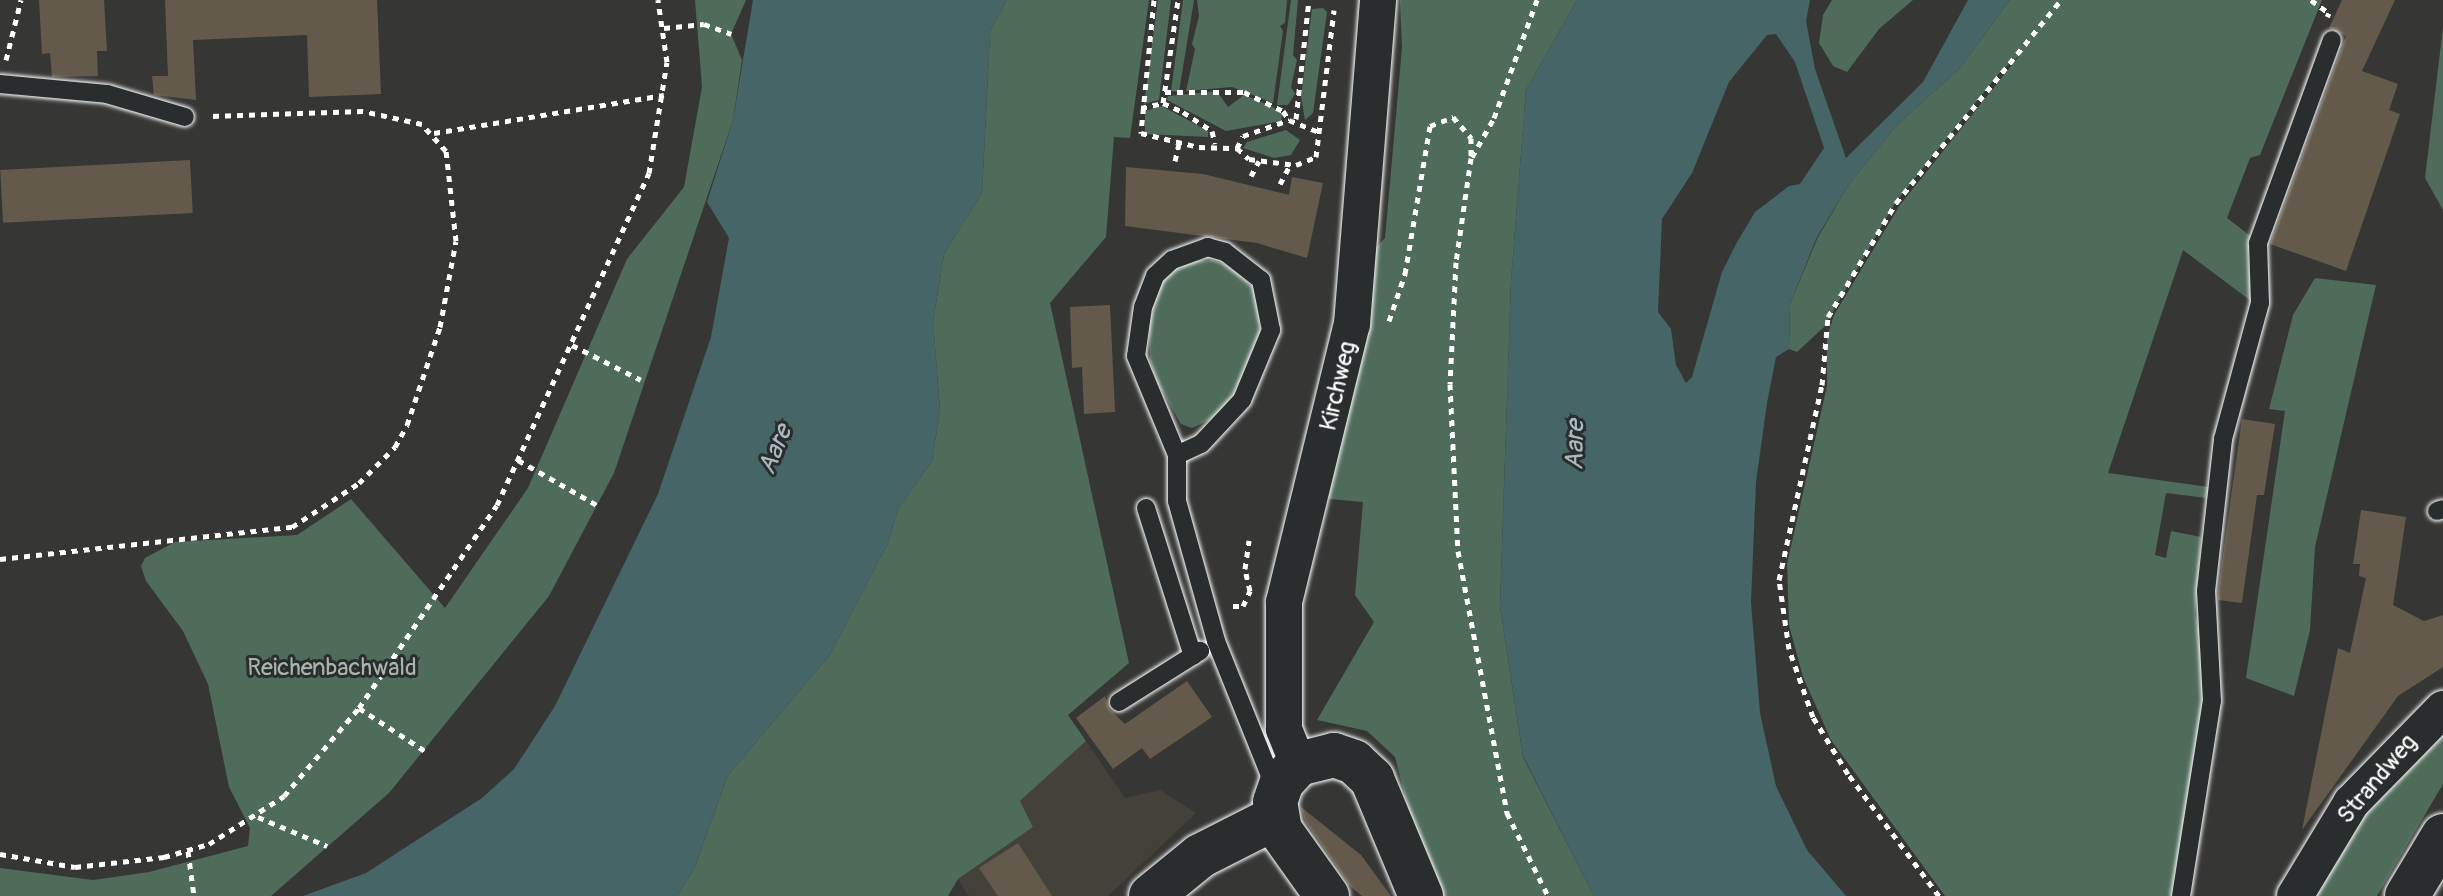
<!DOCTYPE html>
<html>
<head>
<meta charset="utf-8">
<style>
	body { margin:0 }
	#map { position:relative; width:2443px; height:896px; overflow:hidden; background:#363634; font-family:Pangolin,sans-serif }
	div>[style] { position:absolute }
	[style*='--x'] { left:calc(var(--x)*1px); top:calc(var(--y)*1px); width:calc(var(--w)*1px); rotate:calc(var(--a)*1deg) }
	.built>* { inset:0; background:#44413b }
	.green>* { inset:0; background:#4f6b5a }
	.water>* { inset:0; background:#466567 }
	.building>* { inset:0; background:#645a4b; transform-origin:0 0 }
	.path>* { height:5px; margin-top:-2.5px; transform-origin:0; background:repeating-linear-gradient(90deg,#fff 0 6px,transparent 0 12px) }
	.roads { filter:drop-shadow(0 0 2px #fff) drop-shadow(0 0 2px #fff) }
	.service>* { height:18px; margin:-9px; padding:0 9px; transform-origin:9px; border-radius:9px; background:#2a2d2e }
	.minor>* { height:36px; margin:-18px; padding:0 18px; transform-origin:18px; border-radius:18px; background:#2a2d2e }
	.tertiary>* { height:44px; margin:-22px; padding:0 22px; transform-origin:22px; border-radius:22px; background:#2a2d2e }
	span { translate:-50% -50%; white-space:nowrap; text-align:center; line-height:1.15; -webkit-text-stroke:6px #2a2d2e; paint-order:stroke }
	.street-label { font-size:24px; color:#fff }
	.park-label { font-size:24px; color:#a7b5ac }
	.water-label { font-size:26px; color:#acbabb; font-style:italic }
</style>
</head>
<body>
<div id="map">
	<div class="built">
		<i style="clip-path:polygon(1086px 741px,1125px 798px,1160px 790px,1196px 813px,1108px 896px,969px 896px,958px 879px,1033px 827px,1020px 801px)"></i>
	</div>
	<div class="green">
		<i style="clip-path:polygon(695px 0,746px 0,731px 34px,742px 60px,733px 120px,614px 473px,549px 596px,389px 793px,271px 896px,0 896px,0 868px,93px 880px,149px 872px,248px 846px,250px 828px,229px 787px,208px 684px,183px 631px,146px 581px,141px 566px,145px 558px,175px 542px,297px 535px,351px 499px,445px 608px,528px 488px,627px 259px,684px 187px,702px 87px)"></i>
		<i style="clip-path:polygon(1007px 0,1149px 0,1130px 138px,1114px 137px,1106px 237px,1050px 303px,1129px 663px,1068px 715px,1086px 741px,1020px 801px,1033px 827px,958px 879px,948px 896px,677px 896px,694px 869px,728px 775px,829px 656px,888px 543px,898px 509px,932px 461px,940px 410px,933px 322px,944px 254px,982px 193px,990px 31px)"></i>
		<i style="clip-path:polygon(1158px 0,1171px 0,1159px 100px,1144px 104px)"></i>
		<i style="clip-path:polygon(1183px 0,1194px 0,1179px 92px,1171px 91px)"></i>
		<i style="clip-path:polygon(1197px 0,1287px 0,1285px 23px,1280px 26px,1283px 31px,1273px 103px,1232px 87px,1186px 91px,1195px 49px,1192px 44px,1199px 16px)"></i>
		<i style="clip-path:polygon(1291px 0,1298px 0,1293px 55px,1297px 60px,1291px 87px,1295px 94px,1288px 105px,1277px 105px)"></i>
		<i style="clip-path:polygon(1400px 0,1577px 0,1526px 90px,1511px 281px,1500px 606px,1523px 757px,1594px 896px,1440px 896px,1419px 850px,1395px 757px,1367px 731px,1317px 720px,1374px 622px,1355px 595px,1363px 502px,1319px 498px,1370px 254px,1385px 238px,1402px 48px)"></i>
		<i style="clip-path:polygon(1832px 0,1913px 0,1879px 29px,1847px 72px,1833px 66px,1819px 43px,1823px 15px)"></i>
		<i style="clip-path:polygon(2010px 0,2322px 0,2260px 155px,2250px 158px,2227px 218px,2253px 238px,2248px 253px,2251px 301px,2183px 250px,2108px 473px,2209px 487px,2207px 498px,2166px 493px,2155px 555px,2166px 558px,2171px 531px,2201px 537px,2195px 615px,2204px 648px,2204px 702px,2173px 896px,1945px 896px,1831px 740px,1803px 677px,1789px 625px,1787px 564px,1827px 386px,1827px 337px,1834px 315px,1900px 205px,2020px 55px,2001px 71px,1895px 203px,1824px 327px,1797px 352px,1789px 349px,1790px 304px,1818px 237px,1849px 184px,1896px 126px,1960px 68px)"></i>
		<i style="clip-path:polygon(1323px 8px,1327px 12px,1313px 113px,1305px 120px,1301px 97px,1312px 9px)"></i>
		<i style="clip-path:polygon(2443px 27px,2443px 210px,2425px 178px)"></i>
		<i style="clip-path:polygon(1217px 91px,1228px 107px,1244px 95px,1273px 107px,1282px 114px,1281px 121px,1226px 131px,1167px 100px,1168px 96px)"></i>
		<i style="clip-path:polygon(1162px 106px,1208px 131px,1208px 137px,1145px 134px,1145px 111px)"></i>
		<i style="clip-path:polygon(1286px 130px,1300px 140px,1291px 155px,1274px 158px,1243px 148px,1247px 142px)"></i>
		<i style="clip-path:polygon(1212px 260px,1230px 266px,1257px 292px,1260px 334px,1243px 384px,1214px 418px,1192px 428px,1181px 424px,1158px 384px,1150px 361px,1149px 323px,1160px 284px,1172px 271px,1187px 262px)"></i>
		<i style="clip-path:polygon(2315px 278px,2376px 285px,2315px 547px,2310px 630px,2294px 696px,2246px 678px,2285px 411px,2269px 409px,2293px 315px)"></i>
		<i style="clip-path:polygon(2443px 722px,2443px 784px,2377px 896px,2310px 896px,2349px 833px)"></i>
	</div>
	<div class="water">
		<i style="clip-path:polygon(753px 0,1007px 0,990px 31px,982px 193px,944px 254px,933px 322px,940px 410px,932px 461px,898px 509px,888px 543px,829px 656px,728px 775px,694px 869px,677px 896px,303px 896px,366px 873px,482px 798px,514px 769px,555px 706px,658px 494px,711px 337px,729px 238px,707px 202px,733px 120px)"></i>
		<i style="clip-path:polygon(evenodd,1577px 0,1810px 0,1806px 21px,1815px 69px,1846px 158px,1923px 82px,1968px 0,2010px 0,1960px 68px,1896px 126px,1849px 184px,1817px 237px,1790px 304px,1789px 349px,1776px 357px,1767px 403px,1756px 482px,1751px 602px,1760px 713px,1776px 786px,1807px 850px,1846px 896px,1594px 896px,1523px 756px,1500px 606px,1511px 281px,1526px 90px,1577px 0,1776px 34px,1795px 62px,1824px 148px,1800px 184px,1789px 186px,1755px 212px,1736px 244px,1722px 272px,1692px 377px,1686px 383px,1676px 365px,1671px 329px,1658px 312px,1662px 219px,1692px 173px,1729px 82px,1767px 35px,1776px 34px)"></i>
	</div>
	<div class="building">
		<i style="clip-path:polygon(39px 0,104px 0,107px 51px,97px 51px,98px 76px,52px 77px,50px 53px,42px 54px)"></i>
		<i style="clip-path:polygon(165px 0,377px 0,381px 94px,309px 97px,307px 35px,193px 40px,196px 100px,154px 95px,152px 76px,168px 76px)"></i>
		<i style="clip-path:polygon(2342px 0,2395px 0,2362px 71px,2398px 84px,2389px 110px,2400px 114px,2346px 271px,2270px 244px,2346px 36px,2329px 28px)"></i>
		<i style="left:190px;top:160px;width:53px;height:190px;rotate:87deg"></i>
		<i style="clip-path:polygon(1126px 167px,1203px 174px,1289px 195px,1292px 177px,1323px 183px,1307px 258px,1257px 243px,1125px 226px)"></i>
		<i style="clip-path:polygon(1110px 305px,1115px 412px,1084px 414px,1082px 367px,1072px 368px,1070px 307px)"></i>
		<i style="clip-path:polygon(2242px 419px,2275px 424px,2264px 495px,2257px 495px,2242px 603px,2218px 600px,2218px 591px)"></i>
		<i style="clip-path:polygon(2361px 510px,2406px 517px,2393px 605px,2424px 621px,2443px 615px,2443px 667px,2398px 696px,2302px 830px,2338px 648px,2350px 653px,2366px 578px,2359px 576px,2360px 564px,2353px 564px)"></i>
		<i style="clip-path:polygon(1187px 681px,1212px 717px,1150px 759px,1142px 748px,1113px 769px,1076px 718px,1105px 696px,1109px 709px,1125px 724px)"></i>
		<i style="clip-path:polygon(1301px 807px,1361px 855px,1391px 896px,1362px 896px,1351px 887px,1305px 821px)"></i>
		<i style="clip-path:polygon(1018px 843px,1052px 896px,998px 896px,979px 868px)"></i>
	</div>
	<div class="path">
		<i style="--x:1154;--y:0;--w:134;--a:95.6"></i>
		<i style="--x:1141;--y:133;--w:60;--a:13.6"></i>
		<i style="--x:1199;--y:147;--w:38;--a:2"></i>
		<i style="--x:1237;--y:148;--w:16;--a:43"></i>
		<i style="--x:1249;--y:159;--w:47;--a:7.3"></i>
		<i style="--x:1296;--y:165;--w:22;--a:-22"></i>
		<i style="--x:1316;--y:157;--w:148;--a:-83"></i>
		<i style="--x:2311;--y:0;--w:22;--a:36"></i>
		<i style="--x:2329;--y:13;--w:4;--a:117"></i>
		<i style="--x:664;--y:28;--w:40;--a:-5.7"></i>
		<i style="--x:704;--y:24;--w:29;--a:20"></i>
		<i style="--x:6;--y:60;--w:62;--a:-76"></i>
		<i style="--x:1165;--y:92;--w:79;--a:0"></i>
		<i style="--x:1244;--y:92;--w:43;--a:26"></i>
		<i style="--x:1283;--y:111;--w:11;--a:56"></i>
		<i style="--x:1163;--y:103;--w:104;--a:-81.7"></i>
		<i style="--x:1141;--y:108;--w:23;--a:-13"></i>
		<i style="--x:1163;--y:103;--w:22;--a:24"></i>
		<i style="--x:1183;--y:112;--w:35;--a:33"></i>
		<i style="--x:1212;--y:131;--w:13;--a:77"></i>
		<i style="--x:1296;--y:119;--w:120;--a:-83.8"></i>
		<i style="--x:434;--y:133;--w:233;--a:-9.4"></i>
		<i style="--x:1237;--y:148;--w:13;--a:-63"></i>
		<i style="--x:1243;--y:136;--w:49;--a:-19.2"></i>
		<i style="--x:1289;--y:120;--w:32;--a:22"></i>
		<i style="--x:1472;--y:157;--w:45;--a:-60.6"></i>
		<i style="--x:1494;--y:118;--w:126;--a:-70"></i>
		<i style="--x:1175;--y:161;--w:17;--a:-77"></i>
		<i style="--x:1251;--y:176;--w:17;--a:-62"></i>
		<i style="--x:1280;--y:184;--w:21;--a:-62"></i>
		<i style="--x:1389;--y:321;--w:50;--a:-71.2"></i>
		<i style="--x:1405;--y:274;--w:150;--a:-80.4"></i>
		<i style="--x:1430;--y:126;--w:25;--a:-21"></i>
		<i style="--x:1453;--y:117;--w:28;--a:49"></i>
		<i style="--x:1471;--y:138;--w:20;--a:90"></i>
		<i style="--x:1471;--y:158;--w:105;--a:98.2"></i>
		<i style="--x:1456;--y:262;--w:122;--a:92.8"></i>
		<i style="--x:1450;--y:384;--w:167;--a:87.3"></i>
		<i style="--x:1458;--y:551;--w:267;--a:79.4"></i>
		<i style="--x:1507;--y:813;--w:93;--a:63.7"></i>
		<i style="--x:572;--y:345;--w:77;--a:26.9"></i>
		<i style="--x:518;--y:460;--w:91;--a:29.7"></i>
		<i style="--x:0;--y:559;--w:294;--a:-6.3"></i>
		<i style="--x:292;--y:527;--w:80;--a:-33.3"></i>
		<i style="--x:359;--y:483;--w:51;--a:-45"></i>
		<i style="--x:395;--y:447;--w:25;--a:-61"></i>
		<i style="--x:407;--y:425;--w:103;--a:-71.4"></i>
		<i style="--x:440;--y:327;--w:87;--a:-79.5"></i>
		<i style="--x:456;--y:241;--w:91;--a:-96.3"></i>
		<i style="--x:446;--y:151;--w:36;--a:-132"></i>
		<i style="--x:422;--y:124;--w:60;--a:-167.6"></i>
		<i style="--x:363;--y:111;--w:152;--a:178.1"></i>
		<i style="--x:1233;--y:606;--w:10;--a:0"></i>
		<i style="--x:1243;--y:606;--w:17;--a:-65"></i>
		<i style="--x:1250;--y:591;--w:23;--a:-103"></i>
		<i style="--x:1245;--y:569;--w:29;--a:-82"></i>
		<i style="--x:359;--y:708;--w:79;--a:33.1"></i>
		<i style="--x:258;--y:817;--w:75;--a:22.8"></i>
		<i style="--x:188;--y:851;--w:45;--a:82.4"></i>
		<i style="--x:0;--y:854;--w:76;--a:9.8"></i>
		<i style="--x:75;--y:867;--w:90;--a:-6.4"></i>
		<i style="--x:164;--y:857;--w:47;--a:-16.1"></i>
		<i style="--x:209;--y:844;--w:89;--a:-32.6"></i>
		<i style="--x:284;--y:796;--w:116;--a:-49.6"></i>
		<i style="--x:359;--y:708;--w:245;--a:-55.8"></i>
		<i style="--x:497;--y:505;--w:365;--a:-65.4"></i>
		<i style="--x:649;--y:173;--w:112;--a:-80.8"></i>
		<i style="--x:667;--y:62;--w:63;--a:-98.3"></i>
		<i style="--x:1939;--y:896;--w:152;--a:-126.7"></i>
		<i style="--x:1848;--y:774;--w:67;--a:-121.6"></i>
		<i style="--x:1813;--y:717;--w:72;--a:-109.4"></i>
		<i style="--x:1789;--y:649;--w:70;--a:-98.2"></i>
		<i style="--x:1779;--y:580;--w:200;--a:-77.6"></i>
		<i style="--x:1822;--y:385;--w:68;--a:-85"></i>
		<i style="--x:1828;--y:317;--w:133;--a:-59.2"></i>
		<i style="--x:1896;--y:203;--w:262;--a:-50.9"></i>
	</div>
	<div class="roads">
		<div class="service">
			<i style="--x:0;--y:84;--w:107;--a:5.3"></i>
			<i style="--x:107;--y:94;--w:81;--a:16.4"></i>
			<i style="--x:1177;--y:455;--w:26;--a:-25"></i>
			<i style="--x:1201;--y:444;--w:60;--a:-47"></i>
			<i style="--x:1242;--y:400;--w:76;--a:-67.5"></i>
			<i style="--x:1271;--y:330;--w:51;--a:-101.3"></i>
			<i style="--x:1261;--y:280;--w:46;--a:-142.1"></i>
			<i style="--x:1225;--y:252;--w:18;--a:-164"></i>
			<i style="--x:1208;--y:247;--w:38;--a:160"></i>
			<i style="--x:1172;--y:260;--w:23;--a:137"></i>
			<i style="--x:1155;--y:276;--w:33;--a:111"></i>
			<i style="--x:1143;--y:307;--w:49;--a:98.1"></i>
			<i style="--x:1136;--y:356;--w:107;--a:67.5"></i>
			<i style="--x:1177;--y:455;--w:46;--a:90"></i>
			<i style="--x:1177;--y:501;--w:145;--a:74.4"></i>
			<i style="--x:1216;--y:641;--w:158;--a:68.1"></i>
			<i style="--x:1146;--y:508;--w:155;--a:72.4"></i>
			<i style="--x:2437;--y:511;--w:6;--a:-18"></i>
			<i style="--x:1119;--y:702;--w:96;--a:-32.2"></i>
			<i style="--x:2181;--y:896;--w:197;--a:-81"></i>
			<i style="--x:2212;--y:701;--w:110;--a:-93.1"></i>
			<i style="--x:2206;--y:591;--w:153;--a:-83.6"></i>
			<i style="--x:2223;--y:439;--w:141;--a:-74.8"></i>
			<i style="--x:2260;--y:303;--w:60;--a:-91.9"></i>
			<i style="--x:2258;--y:243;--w:216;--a:-70"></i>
		</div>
		<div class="minor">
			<i style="--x:1298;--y:764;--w:38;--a:-112"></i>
			<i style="--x:1284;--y:729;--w:127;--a:-90"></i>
			<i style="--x:1284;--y:602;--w:286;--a:-76.3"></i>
			<i style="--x:1352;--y:324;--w:325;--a:-85.4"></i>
			<i style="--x:2295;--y:896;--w:109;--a:-58.9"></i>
			<i style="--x:2351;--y:803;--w:132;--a:-45.6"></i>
		</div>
		<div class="tertiary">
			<i style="--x:1151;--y:896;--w:63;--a:-39.2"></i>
			<i style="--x:1200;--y:856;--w:84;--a:-26.9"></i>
			<i style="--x:1327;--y:896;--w:81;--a:-125.5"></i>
			<i style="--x:1280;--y:830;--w:28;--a:-100"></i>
			<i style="--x:1275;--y:802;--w:21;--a:-71"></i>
			<i style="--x:1282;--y:782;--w:24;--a:-48"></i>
			<i style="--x:1298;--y:764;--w:37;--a:-14"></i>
			<i style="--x:1334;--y:755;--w:21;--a:19"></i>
			<i style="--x:1354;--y:762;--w:25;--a:43"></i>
			<i style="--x:1372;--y:779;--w:127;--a:67.3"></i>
			<i style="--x:2407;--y:896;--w:70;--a:-59"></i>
		</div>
	</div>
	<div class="street-label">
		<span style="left:1338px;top:386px;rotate:-77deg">Kirchweg</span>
		<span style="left:2377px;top:779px;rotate:-50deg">Strandweg</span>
	</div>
	<div class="park-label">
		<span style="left:332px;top:668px">Reichenbachwald</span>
	</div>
	<div class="water-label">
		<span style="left:1576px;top:445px;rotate:-89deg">Aare</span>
		<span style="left:776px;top:450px;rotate:-68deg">Aare</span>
	</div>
</div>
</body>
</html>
